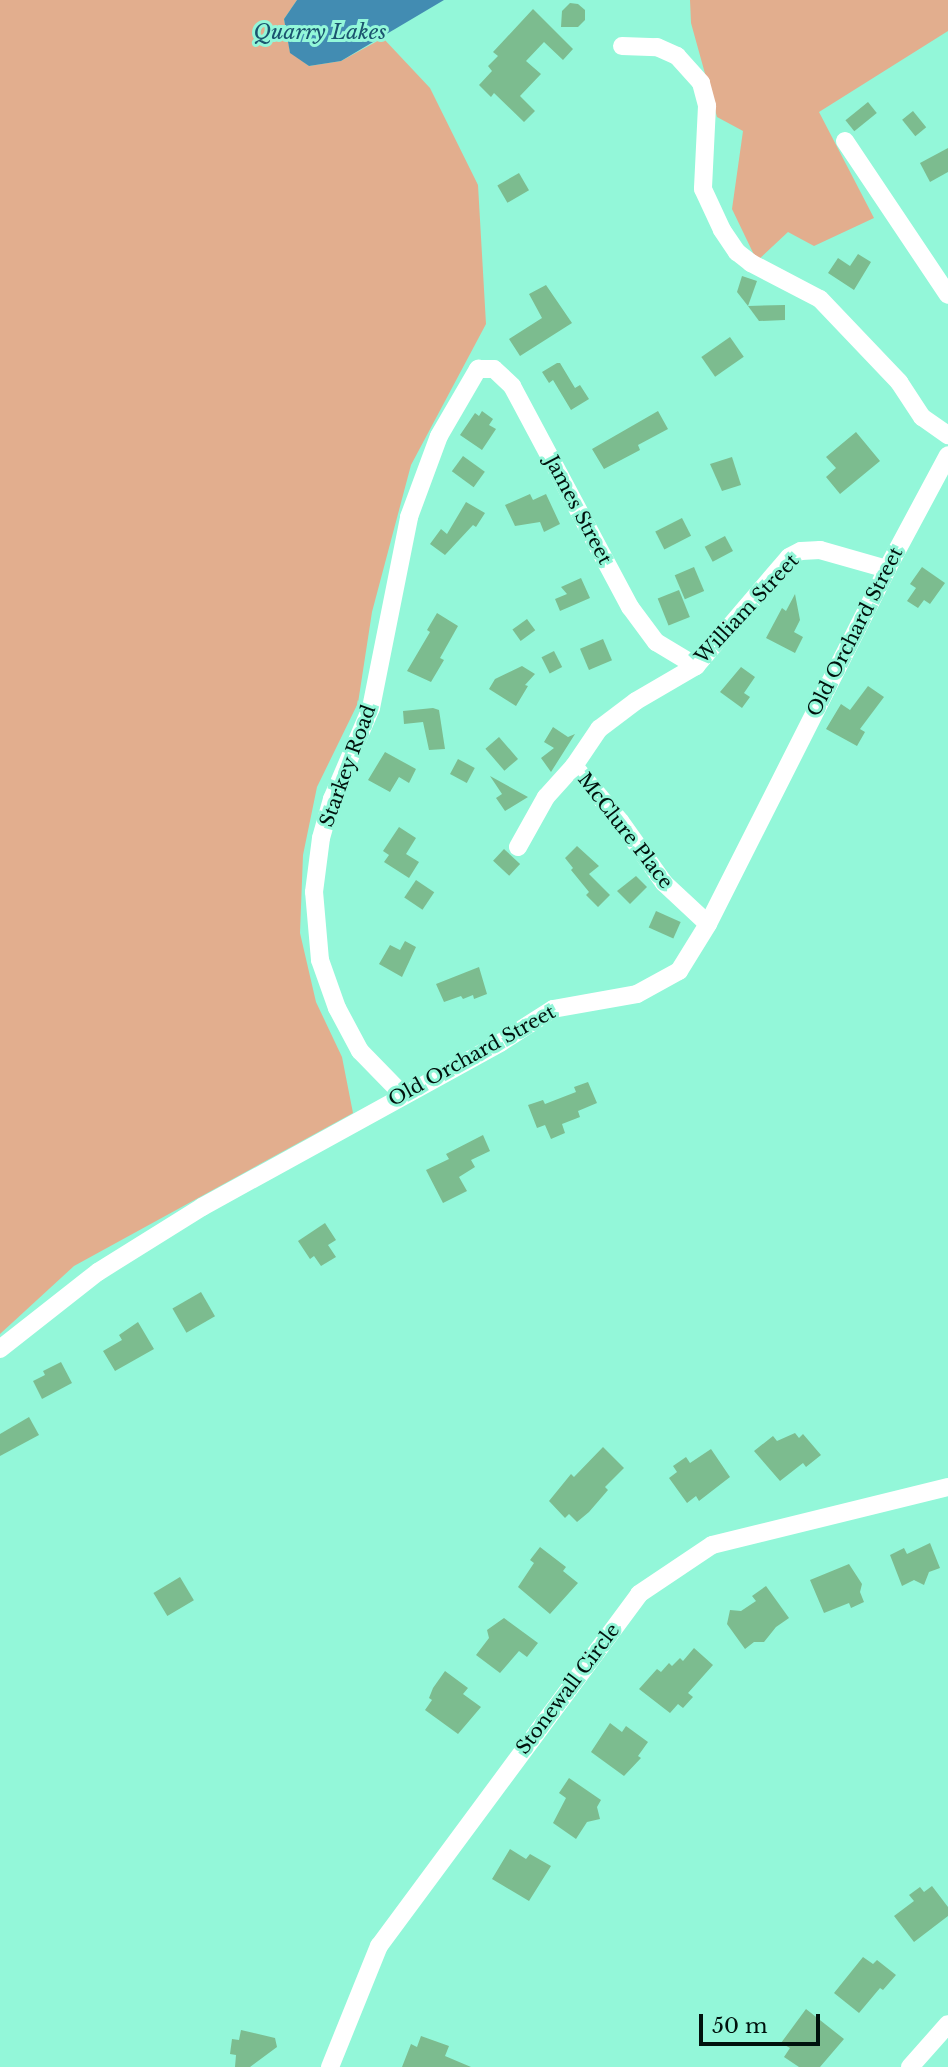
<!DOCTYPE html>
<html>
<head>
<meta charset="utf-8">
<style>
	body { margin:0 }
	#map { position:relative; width:948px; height:2067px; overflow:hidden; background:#93f7d9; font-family:"Libre Baskerville",serif }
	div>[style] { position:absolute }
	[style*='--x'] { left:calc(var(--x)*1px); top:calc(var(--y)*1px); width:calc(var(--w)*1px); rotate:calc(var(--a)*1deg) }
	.green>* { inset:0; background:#e2ae8e }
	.water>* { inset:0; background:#428cb2 }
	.building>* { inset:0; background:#7cbc8f; transform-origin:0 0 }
	.street>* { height:18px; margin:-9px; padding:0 9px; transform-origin:9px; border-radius:9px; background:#fff }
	span { translate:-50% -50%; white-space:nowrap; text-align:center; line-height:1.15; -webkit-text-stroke:6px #93f7d9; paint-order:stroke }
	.street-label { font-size:19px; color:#00120d }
	.water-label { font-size:21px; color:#1b546f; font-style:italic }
	.scale { position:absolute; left:699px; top:2014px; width:121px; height:32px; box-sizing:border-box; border:4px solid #00120d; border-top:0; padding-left:9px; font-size:21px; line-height:24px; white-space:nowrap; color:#00120d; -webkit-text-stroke:5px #93f7d9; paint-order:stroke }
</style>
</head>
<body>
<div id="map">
	<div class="green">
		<i style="clip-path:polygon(0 0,297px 0,284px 19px,290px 52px,309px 66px,341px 61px,383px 38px,430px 88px,478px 185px,486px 324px,411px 465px,372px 612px,358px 703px,317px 787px,303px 855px,300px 933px,316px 1002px,342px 1057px,353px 1113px,74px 1266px,0 1334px)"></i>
		<i style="clip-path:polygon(690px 0,948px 0,948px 31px,819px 112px,874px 218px,814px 246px,788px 232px,757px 261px,732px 209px,743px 131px,717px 117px,691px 23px)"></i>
	</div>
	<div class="water">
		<i style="clip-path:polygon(297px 0,444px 0,341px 61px,309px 66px,290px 53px,284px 19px)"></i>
	</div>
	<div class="building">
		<i style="clip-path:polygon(570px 3px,578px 4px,585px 10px,585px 20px,578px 27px,561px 27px,562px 11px)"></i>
		<i style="clip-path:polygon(533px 9px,573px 49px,563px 60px,544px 42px,526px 61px,541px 74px,520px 96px,535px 111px,524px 122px,494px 93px,491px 97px,479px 85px,492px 71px,488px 66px,498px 56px,493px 52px)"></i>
		<i style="left:868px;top:102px;width:14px;height:29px;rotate:51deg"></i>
		<i style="left:913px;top:111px;width:21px;height:14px;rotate:51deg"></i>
		<i style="clip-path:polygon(948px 148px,948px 172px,930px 182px,920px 163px)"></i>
		<i style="left:519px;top:173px;width:20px;height:25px;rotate:60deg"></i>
		<i style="clip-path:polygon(858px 254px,871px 262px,854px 290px,828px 273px,838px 258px,850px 266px)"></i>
		<i style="clip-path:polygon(742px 276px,757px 281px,748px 306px,737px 292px)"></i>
		<i style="clip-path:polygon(546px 285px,572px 323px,520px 356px,509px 339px,542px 318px,529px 294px)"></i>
		<i style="clip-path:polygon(785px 305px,785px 320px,759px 321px,748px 306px)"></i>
		<i style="left:730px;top:337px;width:24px;height:35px;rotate:55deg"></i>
		<i style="clip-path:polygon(557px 363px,560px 363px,575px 388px,580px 385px,589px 399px,571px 410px,553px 380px,549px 383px,542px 372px)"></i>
		<i style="clip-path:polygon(482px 411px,493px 419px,489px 425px,496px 429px,482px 450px,460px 435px,475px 413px,479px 416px)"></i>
		<i style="clip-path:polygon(658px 411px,668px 429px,638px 445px,640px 450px,604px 469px,592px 449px)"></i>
		<i style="clip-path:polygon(856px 432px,880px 461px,840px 494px,826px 477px,836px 468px,826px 457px)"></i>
		<i style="left:463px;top:456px;width:27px;height:19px;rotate:36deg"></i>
		<i style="clip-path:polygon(732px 457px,741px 485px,722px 491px,710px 464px)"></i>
		<i style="clip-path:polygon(530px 494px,533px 500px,546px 494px,560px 524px,544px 532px,540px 522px,515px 526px,505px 505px)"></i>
		<i style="clip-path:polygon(466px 502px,485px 513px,476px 527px,473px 525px,445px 555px,430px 544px,441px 529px,447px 534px)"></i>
		<i style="left:682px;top:518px;width:20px;height:30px;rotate:63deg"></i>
		<i style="left:725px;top:536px;width:17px;height:23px;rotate:62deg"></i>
		<i style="left:694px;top:567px;width:26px;height:21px;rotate:67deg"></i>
		<i style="clip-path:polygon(922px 567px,945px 583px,930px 604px,924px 600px,918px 608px,907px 601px,916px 588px,910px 584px)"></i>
		<i style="clip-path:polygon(581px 578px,590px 598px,560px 611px,555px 599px,567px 594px,561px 587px)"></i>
		<i style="left:679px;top:590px;width:29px;height:23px;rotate:68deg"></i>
		<i style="clip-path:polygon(795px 594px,800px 620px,794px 632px,803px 637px,795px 653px,766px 638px,782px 608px,786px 611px)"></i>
		<i style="clip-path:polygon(437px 613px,458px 626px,440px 658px,444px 660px,431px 682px,407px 671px,430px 632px,427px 630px)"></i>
		<i style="left:527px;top:619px;width:14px;height:18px;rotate:54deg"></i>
		<i style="left:603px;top:639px;width:23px;height:25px;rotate:67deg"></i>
		<i style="left:554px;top:651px;width:18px;height:14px;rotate:63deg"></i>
		<i style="clip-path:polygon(522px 666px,535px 674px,525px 685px,528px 686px,516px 706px,489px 689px,495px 679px)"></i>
		<i style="clip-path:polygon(741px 667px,755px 677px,744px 693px,750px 697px,742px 708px,720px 692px)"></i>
		<i style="clip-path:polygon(868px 686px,884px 697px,860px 729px,865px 732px,857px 746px,826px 729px,841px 704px,850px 710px)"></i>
		<i style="clip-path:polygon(433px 708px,439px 710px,445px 749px,429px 750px,423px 722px,404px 724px,403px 711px)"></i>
		<i style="clip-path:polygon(553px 727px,568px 737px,575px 734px,551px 772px,541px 758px,554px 748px,544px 742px)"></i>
		<i style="left:499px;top:737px;width:29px;height:18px;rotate:49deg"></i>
		<i style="clip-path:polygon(385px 752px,416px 769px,409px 783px,399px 777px,390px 792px,368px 780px)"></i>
		<i style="left:458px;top:759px;width:19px;height:17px;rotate:28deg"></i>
		<i style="clip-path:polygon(490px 776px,528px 797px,505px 811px,496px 798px,502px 794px)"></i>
		<i style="clip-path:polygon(399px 827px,416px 838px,406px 854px,419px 862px,409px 878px,384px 862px,389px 855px,383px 851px)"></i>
		<i style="clip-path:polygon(577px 846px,599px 866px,589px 874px,610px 895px,598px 907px,586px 895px,589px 892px,571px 870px,573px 868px,565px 858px)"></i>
		<i style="left:504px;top:849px;width:22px;height:16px;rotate:43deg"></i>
		<i style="clip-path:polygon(636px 876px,647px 887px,630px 904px,617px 891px)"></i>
		<i style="left:416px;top:880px;width:22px;height:21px;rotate:34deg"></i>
		<i style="left:656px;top:911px;width:27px;height:18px;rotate:24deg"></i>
		<i style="clip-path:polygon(405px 941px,416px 947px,402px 977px,379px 964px,390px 945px,400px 950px)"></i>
		<i style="clip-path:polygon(479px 967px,487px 994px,474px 999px,473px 995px,463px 999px,461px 996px,444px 1002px,436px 984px)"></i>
		<i style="clip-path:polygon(588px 1082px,597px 1103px,578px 1111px,580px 1117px,562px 1124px,565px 1133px,551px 1139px,545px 1125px,537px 1128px,528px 1105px,543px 1100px,545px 1104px,576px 1092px,574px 1087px)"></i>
		<i style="clip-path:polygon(483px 1135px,490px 1151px,471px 1160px,475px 1167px,459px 1177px,467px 1191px,443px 1203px,426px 1170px,449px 1159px,446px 1154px)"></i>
		<i style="clip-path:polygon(325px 1223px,336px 1240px,328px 1245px,336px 1257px,321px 1266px,314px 1256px,310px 1259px,298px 1241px)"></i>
		<i style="left:201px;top:1292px;width:28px;height:33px;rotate:60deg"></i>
		<i style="clip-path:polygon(138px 1322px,154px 1349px,115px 1371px,103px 1351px,122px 1340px,119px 1335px)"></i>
		<i style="clip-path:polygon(61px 1362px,72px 1383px,42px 1399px,33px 1381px,45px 1375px,43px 1371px)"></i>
		<i style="clip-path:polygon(29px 1417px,39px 1435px,0 1456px,0 1434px)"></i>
		<i style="clip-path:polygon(795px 1433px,799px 1438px,803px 1434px,821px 1455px,806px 1467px,803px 1463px,780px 1481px,754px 1451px,773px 1436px,777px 1441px)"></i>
		<i style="clip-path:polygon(603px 1447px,624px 1468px,605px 1487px,608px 1490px,589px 1512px,577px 1522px,569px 1514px,565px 1518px,549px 1501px,571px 1474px,574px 1477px)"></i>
		<i style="clip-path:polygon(711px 1449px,730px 1477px,699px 1501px,696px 1496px,687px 1503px,669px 1478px,677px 1472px,673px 1466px,686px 1457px,690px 1463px)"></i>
		<i style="clip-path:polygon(930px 1543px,940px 1568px,929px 1572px,924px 1585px,914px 1580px,902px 1586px,890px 1555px,904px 1548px,907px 1554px)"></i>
		<i style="clip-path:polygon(540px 1547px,566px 1567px,563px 1571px,578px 1583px,550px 1614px,518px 1587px,534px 1563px,530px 1560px)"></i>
		<i style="clip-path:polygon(849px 1564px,862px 1584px,860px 1592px,864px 1602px,851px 1608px,849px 1603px,824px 1613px,810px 1580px)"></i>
		<i style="left:180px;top:1577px;width:27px;height:31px;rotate:59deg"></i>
		<i style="clip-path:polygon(766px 1586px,789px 1618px,776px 1627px,764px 1642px,754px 1642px,745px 1649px,727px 1624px,730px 1610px,741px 1611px,756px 1601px,752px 1596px)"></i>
		<i style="clip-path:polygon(504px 1618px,538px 1643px,527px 1657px,519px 1651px,500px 1673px,476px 1655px,489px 1638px,487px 1630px)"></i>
		<i style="clip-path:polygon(694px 1648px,713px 1665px,688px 1693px,693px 1697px,683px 1708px,678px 1704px,670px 1713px,639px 1689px,657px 1669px,661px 1672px,669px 1663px,672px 1666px,680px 1658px,683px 1661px)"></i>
		<i style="clip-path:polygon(445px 1671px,468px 1688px,463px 1694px,481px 1707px,458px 1734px,425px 1710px,432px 1700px,429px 1698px,433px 1688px)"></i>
		<i style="clip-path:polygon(610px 1723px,622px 1732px,626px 1726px,648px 1742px,638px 1756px,641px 1758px,624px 1776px,591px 1752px)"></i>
		<i style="clip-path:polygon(569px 1778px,601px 1800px,597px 1807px,600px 1819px,587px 1822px,576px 1839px,553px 1823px,566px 1798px,559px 1793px)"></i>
		<i style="clip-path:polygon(510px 1849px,526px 1859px,530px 1854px,551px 1866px,529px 1901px,492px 1879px)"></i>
		<i style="clip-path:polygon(932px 1886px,948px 1907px,948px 1916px,914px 1942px,894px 1916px,914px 1901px,909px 1895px,920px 1887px,924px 1892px)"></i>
		<i style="clip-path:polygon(863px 1957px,873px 1964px,877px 1960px,896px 1975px,883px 1990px,880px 1988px,859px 2013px,834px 1993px)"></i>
		<i style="clip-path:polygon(806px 2009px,844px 2039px,820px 2067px,799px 2067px,784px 2057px,790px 2048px,781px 2043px)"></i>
		<i style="clip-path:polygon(241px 2030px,275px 2038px,277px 2047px,250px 2067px,235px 2067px,236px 2055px,230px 2054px,232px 2039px,239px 2040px)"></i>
		<i style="clip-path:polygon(421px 2036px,449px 2046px,445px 2056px,471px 2067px,402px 2067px,411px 2044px,417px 2047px)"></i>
	</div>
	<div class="street">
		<i style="--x:622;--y:46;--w:35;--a:2"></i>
		<i style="--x:657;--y:47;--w:22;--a:24"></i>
		<i style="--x:677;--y:56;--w:36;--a:48"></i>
		<i style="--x:701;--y:83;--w:24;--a:75"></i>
		<i style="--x:707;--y:106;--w:83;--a:92.8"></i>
		<i style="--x:703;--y:189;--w:45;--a:65.1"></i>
		<i style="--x:722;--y:230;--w:27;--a:56"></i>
		<i style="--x:737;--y:252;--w:18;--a:38"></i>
		<i style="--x:751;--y:263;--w:78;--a:27.6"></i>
		<i style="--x:820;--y:299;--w:115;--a:46.4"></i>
		<i style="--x:899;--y:382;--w:42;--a:56.7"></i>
		<i style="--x:922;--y:417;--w:32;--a:35"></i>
		<i style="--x:845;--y:141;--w:185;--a:56.2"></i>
		<i style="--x:574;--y:766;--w:72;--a:50.1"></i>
		<i style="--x:620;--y:821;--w:76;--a:54.6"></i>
		<i style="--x:664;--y:883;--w:60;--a:43"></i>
		<i style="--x:518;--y:847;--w:57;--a:-60.8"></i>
		<i style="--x:546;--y:797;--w:42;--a:-47.9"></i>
		<i style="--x:574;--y:766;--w:45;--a:-56"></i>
		<i style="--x:599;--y:729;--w:46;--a:-37.1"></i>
		<i style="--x:636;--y:701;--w:69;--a:-30.3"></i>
		<i style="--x:696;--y:666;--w:143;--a:-49.5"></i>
		<i style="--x:789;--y:557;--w:13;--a:-27"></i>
		<i style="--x:801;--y:551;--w:19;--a:-3"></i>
		<i style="--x:820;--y:550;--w:70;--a:15.8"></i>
		<i style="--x:402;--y:1094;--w:60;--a:-134.3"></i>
		<i style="--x:360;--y:1051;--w:49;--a:-118.1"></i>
		<i style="--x:337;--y:1008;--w:51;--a:-109.5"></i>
		<i style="--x:320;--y:960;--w:68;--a:-95"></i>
		<i style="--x:314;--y:892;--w:54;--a:-82.6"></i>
		<i style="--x:321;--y:838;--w:41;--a:-74.2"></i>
		<i style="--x:332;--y:799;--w:99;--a:-66.8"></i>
		<i style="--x:371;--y:708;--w:195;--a:-78.7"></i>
		<i style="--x:409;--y:517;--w:86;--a:-69.7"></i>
		<i style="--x:439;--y:436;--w:78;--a:-59.8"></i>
		<i style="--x:478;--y:369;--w:16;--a:0"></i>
		<i style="--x:494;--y:369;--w:25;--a:43"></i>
		<i style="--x:512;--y:386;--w:251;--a:61.9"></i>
		<i style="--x:630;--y:607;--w:44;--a:53.4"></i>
		<i style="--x:656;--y:642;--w:47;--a:31"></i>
		<i style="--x:0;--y:1349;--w:125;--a:-38.2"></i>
		<i style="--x:98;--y:1272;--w:123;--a:-32"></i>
		<i style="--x:202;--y:1207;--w:340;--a:-28.8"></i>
		<i style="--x:500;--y:1043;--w:63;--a:-32.7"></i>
		<i style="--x:553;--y:1009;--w:85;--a:-10.1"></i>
		<i style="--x:637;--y:994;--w:48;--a:-28.7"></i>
		<i style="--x:679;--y:971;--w:55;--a:-58.3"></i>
		<i style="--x:708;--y:924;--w:398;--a:-63.2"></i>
		<i style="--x:887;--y:569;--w:129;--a:-61.8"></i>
		<i style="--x:330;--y:2067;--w:131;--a:-68"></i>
		<i style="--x:379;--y:1946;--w:438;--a:-53.5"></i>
		<i style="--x:639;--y:1594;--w:88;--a:-33.9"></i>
		<i style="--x:712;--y:1545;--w:243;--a:-13.8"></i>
		<i style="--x:910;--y:2067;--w:57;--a:-48.5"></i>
	</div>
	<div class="street-label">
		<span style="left:578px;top:510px;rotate:62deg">James Street</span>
		<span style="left:747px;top:609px;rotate:-47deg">William Street</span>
		<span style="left:855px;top:632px;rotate:-63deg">Old Orchard Street</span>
		<span style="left:348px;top:766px;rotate:-70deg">Starkey Road</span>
		<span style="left:625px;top:831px;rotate:52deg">McClure Place</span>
		<span style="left:472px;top:1056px;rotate:-29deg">Old Orchard Street</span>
		<span style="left:568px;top:1689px;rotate:-53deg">Stonewall Circle</span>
	</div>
	<div class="water-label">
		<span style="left:320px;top:32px">Quarry Lakes</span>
	</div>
	<div class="scale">50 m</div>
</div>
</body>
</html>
